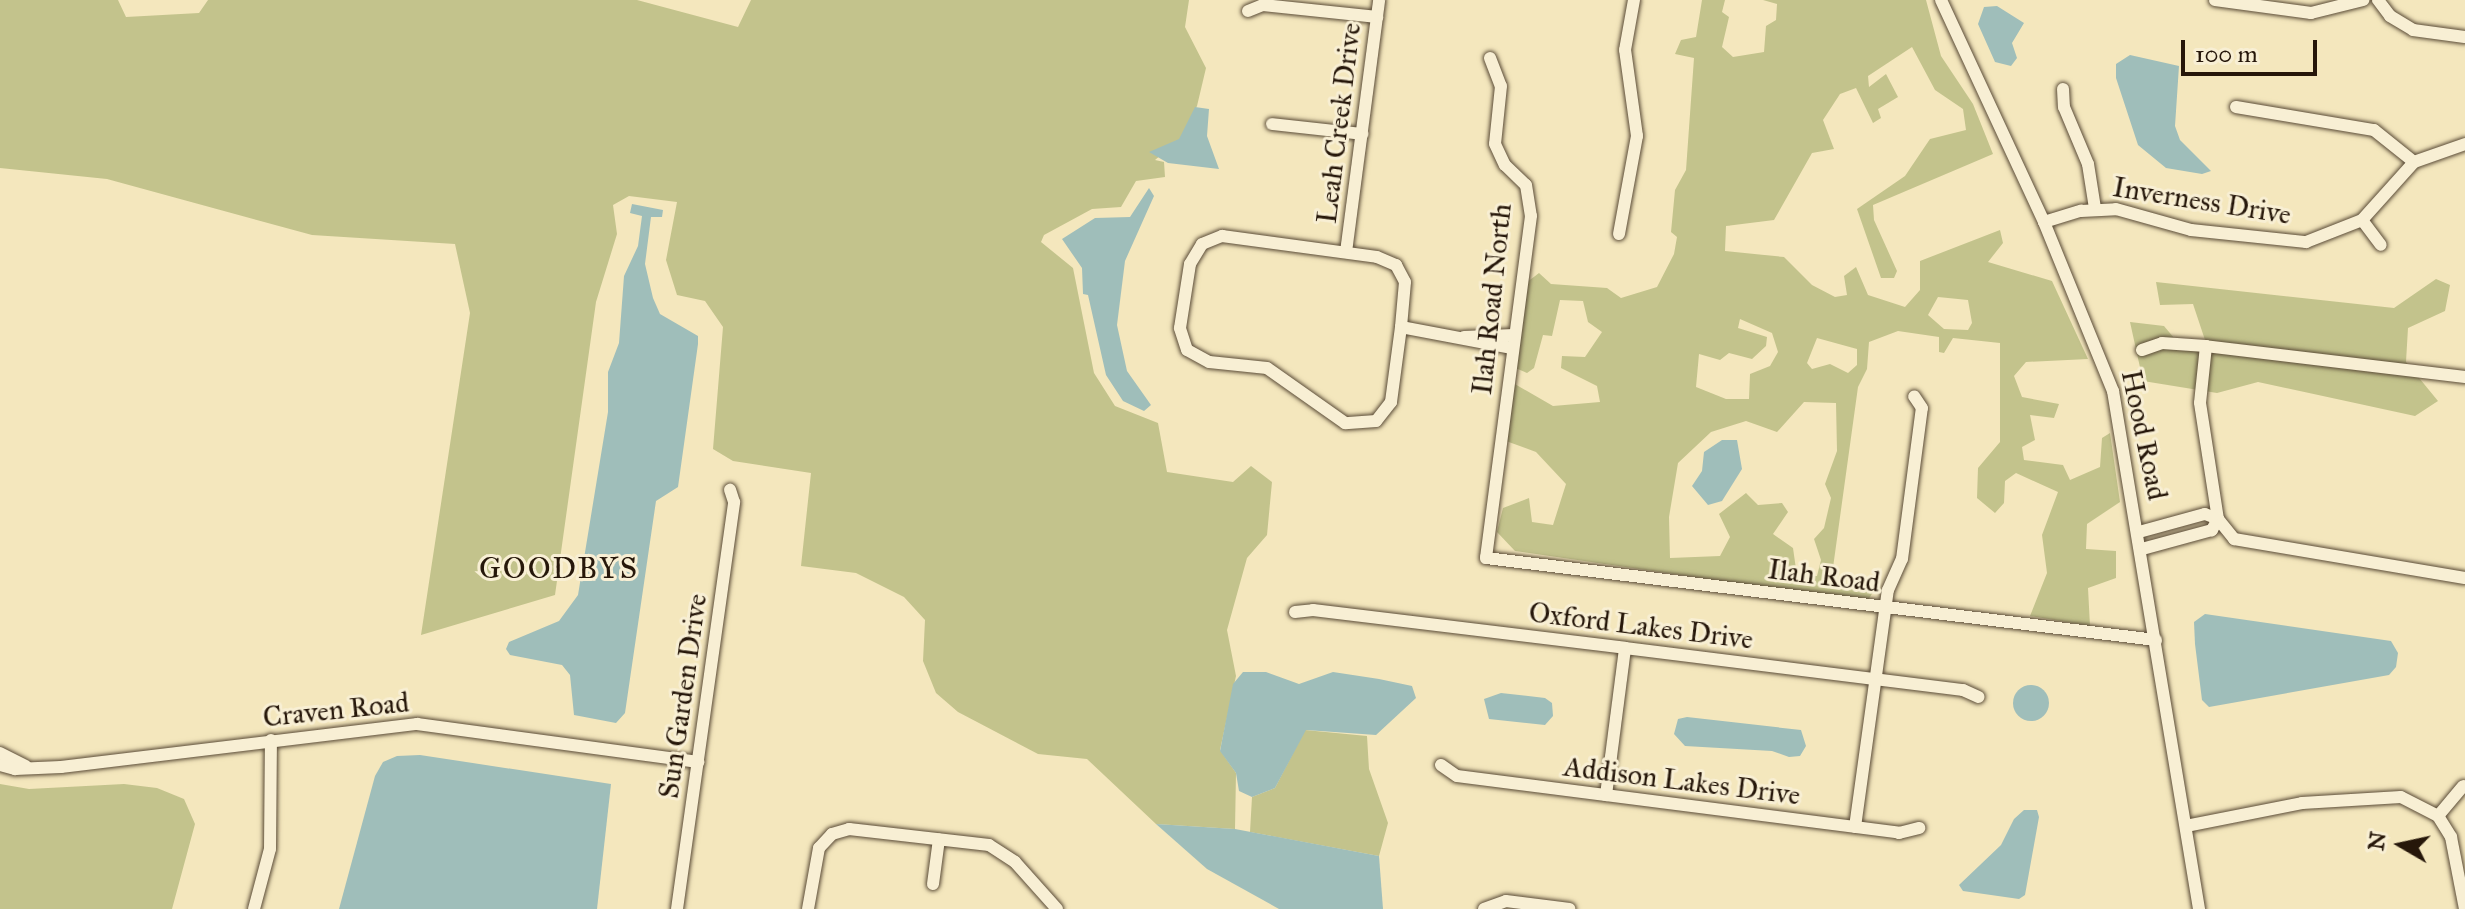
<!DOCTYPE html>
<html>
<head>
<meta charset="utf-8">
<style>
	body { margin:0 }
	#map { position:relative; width:2465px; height:909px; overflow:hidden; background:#f4e7bd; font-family:"IM FELL Great Primer",serif }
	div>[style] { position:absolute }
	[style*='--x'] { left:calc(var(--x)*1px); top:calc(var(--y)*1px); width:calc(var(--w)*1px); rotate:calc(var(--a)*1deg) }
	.green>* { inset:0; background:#c3c38c }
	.water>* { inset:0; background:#9fbeba }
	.round { border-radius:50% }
	.roads { filter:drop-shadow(0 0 2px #5a4b37) drop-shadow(0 0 2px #5a4b37) }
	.minor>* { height:12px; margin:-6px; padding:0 6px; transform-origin:6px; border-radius:6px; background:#f8efd4 }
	span { translate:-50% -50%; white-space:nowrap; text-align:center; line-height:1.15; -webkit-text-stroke:6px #f8efd4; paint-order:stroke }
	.street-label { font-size:28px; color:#26170a }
	.neighbourhood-label { font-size:30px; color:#26170a; letter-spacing:2px }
	.north { position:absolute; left:2361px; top:805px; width:80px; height:80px; -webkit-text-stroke:6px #f8efd4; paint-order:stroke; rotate:279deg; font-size:22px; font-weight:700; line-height:32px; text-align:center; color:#26170a }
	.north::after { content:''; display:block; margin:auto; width:28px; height:36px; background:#26170a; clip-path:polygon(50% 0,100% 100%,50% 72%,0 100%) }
	.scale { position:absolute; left:2181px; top:40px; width:136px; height:36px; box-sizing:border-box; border:4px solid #26170a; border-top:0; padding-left:10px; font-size:24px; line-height:28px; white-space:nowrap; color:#26170a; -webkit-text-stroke:6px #f8efd4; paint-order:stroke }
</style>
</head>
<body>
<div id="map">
	<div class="green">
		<i style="clip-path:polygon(0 0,118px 0,126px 17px,199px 13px,208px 0,637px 0,738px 27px,751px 0,1189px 0,1185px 27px,1206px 68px,1197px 106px,1180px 139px,1155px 160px,1164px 162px,1165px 177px,1136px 181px,1121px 207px,1092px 209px,1044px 235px,1041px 242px,1073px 268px,1094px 373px,1115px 406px,1158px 423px,1167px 472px,1233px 482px,1251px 466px,1272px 482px,1267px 535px,1247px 558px,1227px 630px,1236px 676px,1220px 750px,1236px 773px,1235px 829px,1156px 824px,1087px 759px,1038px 754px,958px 712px,936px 693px,923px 661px,925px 620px,904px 597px,856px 573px,801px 566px,811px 473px,733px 461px,713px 449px,723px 327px,705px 301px,677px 295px,666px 260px,677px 202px,629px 196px,613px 205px,617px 234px,596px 302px,555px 595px,421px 635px,470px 313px,455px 244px,312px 235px,107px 179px,0 168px)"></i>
		<i style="clip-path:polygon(evenodd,1702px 0,1725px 0,1722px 12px,1729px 17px,1722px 47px,1733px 57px,1764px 52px,1766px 26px,1776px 20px,1777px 4px,1763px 0,1926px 0,1941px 56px,1973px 104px,1993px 154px,1873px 205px,1874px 220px,1897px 271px,1894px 278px,1881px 278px,1857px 209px,1905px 176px,1930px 139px,1966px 130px,1963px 109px,1935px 90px,1912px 47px,1868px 76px,1869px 87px,1886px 74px,1898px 97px,1878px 109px,1881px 118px,1873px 123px,1856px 88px,1840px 94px,1823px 120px,1834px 149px,1812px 153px,1774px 220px,1726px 226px,1725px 251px,1784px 257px,1812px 285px,1835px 297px,1847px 295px,1844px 276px,1856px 267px,1868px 295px,1905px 307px,1920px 290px,1920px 261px,2000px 230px,2003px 243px,1988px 262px,2052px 281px,2088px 359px,2026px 362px,2014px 376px,2022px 397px,2059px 404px,2054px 418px,2030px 415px,2035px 440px,2022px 447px,2024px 460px,2063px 465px,2070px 480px,2100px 467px,2102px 438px,2110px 433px,2120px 502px,2087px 524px,2086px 549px,2116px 551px,2116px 578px,2088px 588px,2090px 626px,2030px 616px,2047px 573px,2042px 535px,2058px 492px,2016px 473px,2005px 481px,2004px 503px,1995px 513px,1977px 498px,1978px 468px,2000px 442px,2000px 343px,1953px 338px,1944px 353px,1939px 352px,1939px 337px,1898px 331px,1869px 342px,1867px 369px,1858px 387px,1831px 582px,1876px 587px,1867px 602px,1515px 551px,1497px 532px,1503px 508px,1529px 498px,1532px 522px,1553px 525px,1566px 484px,1536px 452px,1506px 441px,1513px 383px,1553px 406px,1600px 402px,1597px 386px,1561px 368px,1562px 356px,1585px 357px,1602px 332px,1588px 322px,1583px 301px,1560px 300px,1552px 336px,1543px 335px,1534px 368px,1527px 373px,1513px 367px,1526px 283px,1539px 273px,1551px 284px,1607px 288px,1621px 298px,1657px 287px,1674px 254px,1677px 237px,1671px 232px,1675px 190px,1686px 170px,1694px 58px,1675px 54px,1681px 40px,1696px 37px,1702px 0,1938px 297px,1968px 300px,1972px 323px,1968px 330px,1944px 329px,1928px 315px,1938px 297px,1702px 0,1740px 319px,1772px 333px,1778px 352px,1770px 366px,1750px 374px,1749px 399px,1726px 399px,1696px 387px,1699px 354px,1720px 360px,1729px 353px,1752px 359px,1766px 346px,1767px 337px,1738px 328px,1740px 319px,1702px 0,1817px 338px,1857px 349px,1857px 365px,1848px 373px,1830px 364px,1812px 369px,1807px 363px,1817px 338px,1702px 0,1804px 402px,1836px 403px,1837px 451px,1825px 484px,1831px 498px,1824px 528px,1814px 539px,1821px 560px,1817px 576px,1797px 576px,1793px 548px,1773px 534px,1788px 512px,1782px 503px,1758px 505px,1746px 493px,1719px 514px,1730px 537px,1720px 556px,1670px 558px,1669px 517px,1678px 463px,1711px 432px,1746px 421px,1777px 432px,1804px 402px)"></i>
		<i style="clip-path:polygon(2436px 279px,2450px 285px,2445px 311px,2408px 328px,2406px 362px,2438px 401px,2415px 416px,2258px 382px,2217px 393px,2143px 381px,2130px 322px,2164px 326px,2185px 351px,2206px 343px,2193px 304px,2160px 305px,2156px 282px,2394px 308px)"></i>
		<i style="clip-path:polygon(1305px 730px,1367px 736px,1369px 769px,1388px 823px,1379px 856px,1250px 832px,1252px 797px,1275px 788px)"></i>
		<i style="clip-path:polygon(0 784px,29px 789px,124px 784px,157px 788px,184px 799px,195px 824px,172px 909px,0 909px)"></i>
	</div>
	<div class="water">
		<i style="clip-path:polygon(1997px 6px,2024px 23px,2012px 43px,2017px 58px,2011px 66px,1995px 62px,1978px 24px,1984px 7px)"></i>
		<i style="clip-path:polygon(2130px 55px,2179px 66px,2175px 126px,2180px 140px,2211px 171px,2202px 174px,2166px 168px,2138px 145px,2116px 78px,2116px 64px)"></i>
		<i style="clip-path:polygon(1195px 107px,1209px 109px,1207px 136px,1219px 169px,1168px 163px,1149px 152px,1179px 139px)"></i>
		<i style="clip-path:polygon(1149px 188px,1154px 196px,1125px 261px,1117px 325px,1127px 371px,1151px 405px,1144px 411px,1123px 401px,1106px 375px,1088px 295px,1083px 294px,1082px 268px,1062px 239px,1095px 218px,1130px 217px)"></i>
		<i style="clip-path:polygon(632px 204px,663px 210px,662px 217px,651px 217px,645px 264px,653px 298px,660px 314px,698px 336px,698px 344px,678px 487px,656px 501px,625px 713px,616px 723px,574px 715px,570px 675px,562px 665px,510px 655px,506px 649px,509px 642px,559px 621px,578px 595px,608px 412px,608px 372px,619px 343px,624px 276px,638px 246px,642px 216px,630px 213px)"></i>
		<i style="clip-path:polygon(1722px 440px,1737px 440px,1742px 469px,1722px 501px,1708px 505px,1692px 486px,1702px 471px,1704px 452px)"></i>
		<i style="clip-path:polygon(2205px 614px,2391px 641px,2398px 653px,2396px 667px,2389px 675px,2209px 707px,2202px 700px,2195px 644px,2194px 622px)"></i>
		<i style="clip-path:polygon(1243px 672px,1266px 672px,1299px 684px,1333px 672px,1379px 679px,1412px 686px,1416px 698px,1376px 735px,1306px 730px,1275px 788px,1252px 797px,1239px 791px,1236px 773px,1220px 751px,1233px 684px)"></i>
		<i class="round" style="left:2013px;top:685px;width:36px;height:36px"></i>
		<i style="clip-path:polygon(1501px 693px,1545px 698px,1552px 703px,1553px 716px,1545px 725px,1489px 719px,1484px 699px)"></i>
		<i style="clip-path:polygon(1687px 717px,1801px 730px,1806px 746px,1800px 756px,1789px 757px,1772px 751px,1685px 746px,1674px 734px,1678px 719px)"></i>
		<i style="clip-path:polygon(420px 755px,611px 784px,597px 909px,339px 909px,375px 776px,383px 762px,397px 756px)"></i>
		<i style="clip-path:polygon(2024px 810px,2037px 810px,2039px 817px,2025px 895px,2019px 899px,1963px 891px,1959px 885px,2001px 845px,2014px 819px)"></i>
		<i style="clip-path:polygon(1156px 824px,1235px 829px,1379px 856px,1383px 909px,1279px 909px,1207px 869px)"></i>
	</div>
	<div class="roads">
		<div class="minor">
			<i style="--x:1941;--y:0;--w:245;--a:65.1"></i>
			<i style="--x:2044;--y:222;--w:183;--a:67.8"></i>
			<i style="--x:2113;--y:391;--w:525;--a:80.57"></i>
			<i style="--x:2215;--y:0;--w:97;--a:7.7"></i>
			<i style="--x:2311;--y:13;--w:54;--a:-14"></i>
			<i style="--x:2378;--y:0;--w:20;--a:53"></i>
			<i style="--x:2390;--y:16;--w:27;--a:31"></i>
			<i style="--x:2413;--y:30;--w:52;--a:7.7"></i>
			<i style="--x:1248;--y:11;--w:16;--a:-22"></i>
			<i style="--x:1263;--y:5;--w:115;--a:6"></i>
			<i style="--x:1490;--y:58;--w:30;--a:69"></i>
			<i style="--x:1501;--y:86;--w:58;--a:95.9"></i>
			<i style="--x:1495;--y:144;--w:23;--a:65"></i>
			<i style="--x:1505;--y:165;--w:29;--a:44"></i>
			<i style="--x:1526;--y:185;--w:31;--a:81"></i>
			<i style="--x:1531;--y:216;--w:345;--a:97.5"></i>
			<i style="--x:1486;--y:558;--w:675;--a:6.98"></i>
			<i style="--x:2063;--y:89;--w:18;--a:87"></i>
			<i style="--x:2064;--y:107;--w:62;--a:67.2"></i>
			<i style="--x:2088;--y:164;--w:45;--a:81"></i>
			<i style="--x:2236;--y:107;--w:140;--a:9.5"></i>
			<i style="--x:2374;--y:130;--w:51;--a:38.7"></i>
			<i style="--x:1272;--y:124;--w:91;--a:6.3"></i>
			<i style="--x:2362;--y:220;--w:31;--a:53"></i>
			<i style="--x:2044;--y:222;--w:39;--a:-17"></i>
			<i style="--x:2081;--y:211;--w:35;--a:-3"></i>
			<i style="--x:2116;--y:209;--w:78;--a:15.6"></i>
			<i style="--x:2191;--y:230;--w:116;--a:6"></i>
			<i style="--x:2306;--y:242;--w:60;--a:-21.4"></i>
			<i style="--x:2362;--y:220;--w:78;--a:-48.1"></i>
			<i style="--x:2414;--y:162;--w:54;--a:-19.4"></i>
			<i style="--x:1619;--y:234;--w:100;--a:-79.6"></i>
			<i style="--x:1637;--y:136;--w:87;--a:-97.9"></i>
			<i style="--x:1625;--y:50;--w:51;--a:-79.8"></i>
			<i style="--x:1222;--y:236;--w:156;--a:7.7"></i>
			<i style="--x:1377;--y:257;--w:21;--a:23"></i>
			<i style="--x:1396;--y:265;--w:19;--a:62"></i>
			<i style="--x:1405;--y:282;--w:45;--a:95.1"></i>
			<i style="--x:1401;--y:327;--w:76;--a:97.6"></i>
			<i style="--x:1391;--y:402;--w:24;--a:128"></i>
			<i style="--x:1376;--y:421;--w:31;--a:176"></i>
			<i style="--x:1345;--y:423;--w:95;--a:-144.8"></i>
			<i style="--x:1267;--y:368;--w:58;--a:-174.1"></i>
			<i style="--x:1209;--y:362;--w:25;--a:-151"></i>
			<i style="--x:1187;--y:350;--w:23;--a:-108"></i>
			<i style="--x:1180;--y:328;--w:65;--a:-81.1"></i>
			<i style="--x:1190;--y:264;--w:23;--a:-59"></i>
			<i style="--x:1202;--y:244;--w:22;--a:-22"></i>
			<i style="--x:1346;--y:252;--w:254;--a:-82.5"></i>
			<i style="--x:1401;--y:327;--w:113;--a:10.7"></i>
			<i style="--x:1464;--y:337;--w:50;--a:-2.3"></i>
			<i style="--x:2142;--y:350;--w:21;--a:-19"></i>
			<i style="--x:2162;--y:343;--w:44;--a:3.9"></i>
			<i style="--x:2465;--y:377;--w:261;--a:-173.2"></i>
			<i style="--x:2206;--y:346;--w:57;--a:96"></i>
			<i style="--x:2200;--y:403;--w:117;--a:81.2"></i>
			<i style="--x:2218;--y:519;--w:26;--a:51"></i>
			<i style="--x:2234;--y:539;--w:234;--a:9.6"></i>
			<i style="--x:2139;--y:532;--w:68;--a:-15.3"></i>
			<i style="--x:2205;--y:514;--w:14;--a:21"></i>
			<i style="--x:2218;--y:519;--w:13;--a:119"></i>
			<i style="--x:2212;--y:530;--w:73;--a:164.8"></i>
			<i style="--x:1295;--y:612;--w:18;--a:-6"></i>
			<i style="--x:1313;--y:610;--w:314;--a:6.9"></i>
			<i style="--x:1625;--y:648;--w:341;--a:7.1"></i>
			<i style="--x:1963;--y:690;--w:17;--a:24"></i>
			<i style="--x:0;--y:753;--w:29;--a:27"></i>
			<i style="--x:0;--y:765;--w:16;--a:15"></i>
			<i style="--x:15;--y:769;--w:46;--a:-2.5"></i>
			<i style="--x:61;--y:767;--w:359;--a:-6.9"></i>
			<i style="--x:417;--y:724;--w:284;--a:7.7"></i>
			<i style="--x:1441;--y:765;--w:19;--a:35"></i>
			<i style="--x:1457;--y:776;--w:446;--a:7.3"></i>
			<i style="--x:1899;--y:833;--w:21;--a:-14"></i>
			<i style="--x:1606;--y:795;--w:148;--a:-82.6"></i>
			<i style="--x:2438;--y:816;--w:39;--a:-50"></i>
			<i style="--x:2186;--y:826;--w:118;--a:-11.2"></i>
			<i style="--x:2302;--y:803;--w:99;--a:-3.5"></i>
			<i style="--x:2401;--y:797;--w:42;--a:27.2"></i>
			<i style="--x:2438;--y:816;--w:25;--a:58"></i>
			<i style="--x:2451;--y:837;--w:73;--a:79"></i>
			<i style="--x:1855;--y:827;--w:239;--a:-82.1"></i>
			<i style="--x:1888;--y:590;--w:34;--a:-66"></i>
			<i style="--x:1902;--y:559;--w:152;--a:-82.5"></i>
			<i style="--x:1922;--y:408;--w:14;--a:-124"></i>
			<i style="--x:933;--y:884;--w:45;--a:-82.4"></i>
			<i style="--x:254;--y:909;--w:62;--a:-75.1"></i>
			<i style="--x:270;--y:849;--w:109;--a:-89.5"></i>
			<i style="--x:677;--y:909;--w:411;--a:-82"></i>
			<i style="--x:734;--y:502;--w:13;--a:-108"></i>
			<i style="--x:808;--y:909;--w:62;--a:-79.8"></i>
			<i style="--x:819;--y:848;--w:19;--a:-47"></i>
			<i style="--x:832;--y:834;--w:18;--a:-16"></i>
			<i style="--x:849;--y:829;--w:141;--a:6.5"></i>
			<i style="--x:989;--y:845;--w:31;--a:33"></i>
			<i style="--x:1015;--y:862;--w:63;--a:48.2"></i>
			<i style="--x:1484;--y:909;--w:23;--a:-20"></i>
			<i style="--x:1506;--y:901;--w:64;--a:7.2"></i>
		</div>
	</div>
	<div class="street-label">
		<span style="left:1339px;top:123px;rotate:-83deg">Leah Creek Drive</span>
		<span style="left:2202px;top:201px;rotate:9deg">Inverness Drive</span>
		<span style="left:1492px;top:299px;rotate:-84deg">Ilah Road North</span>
		<span style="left:2144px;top:435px;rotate:78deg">Hood Road</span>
		<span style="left:1824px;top:576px;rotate:7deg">Ilah Road</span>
		<span style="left:1641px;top:626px;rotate:7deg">Oxford Lakes Drive</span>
		<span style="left:683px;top:696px;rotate:-82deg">Sun Garden Drive</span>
		<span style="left:336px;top:710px;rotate:-6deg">Craven Road</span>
		<span style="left:1682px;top:781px;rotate:7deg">Addison Lakes Drive</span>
	</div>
	<div class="neighbourhood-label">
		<span style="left:559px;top:568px">GOODBYS</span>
	</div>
	<div class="north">N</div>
	<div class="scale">100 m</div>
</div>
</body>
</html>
